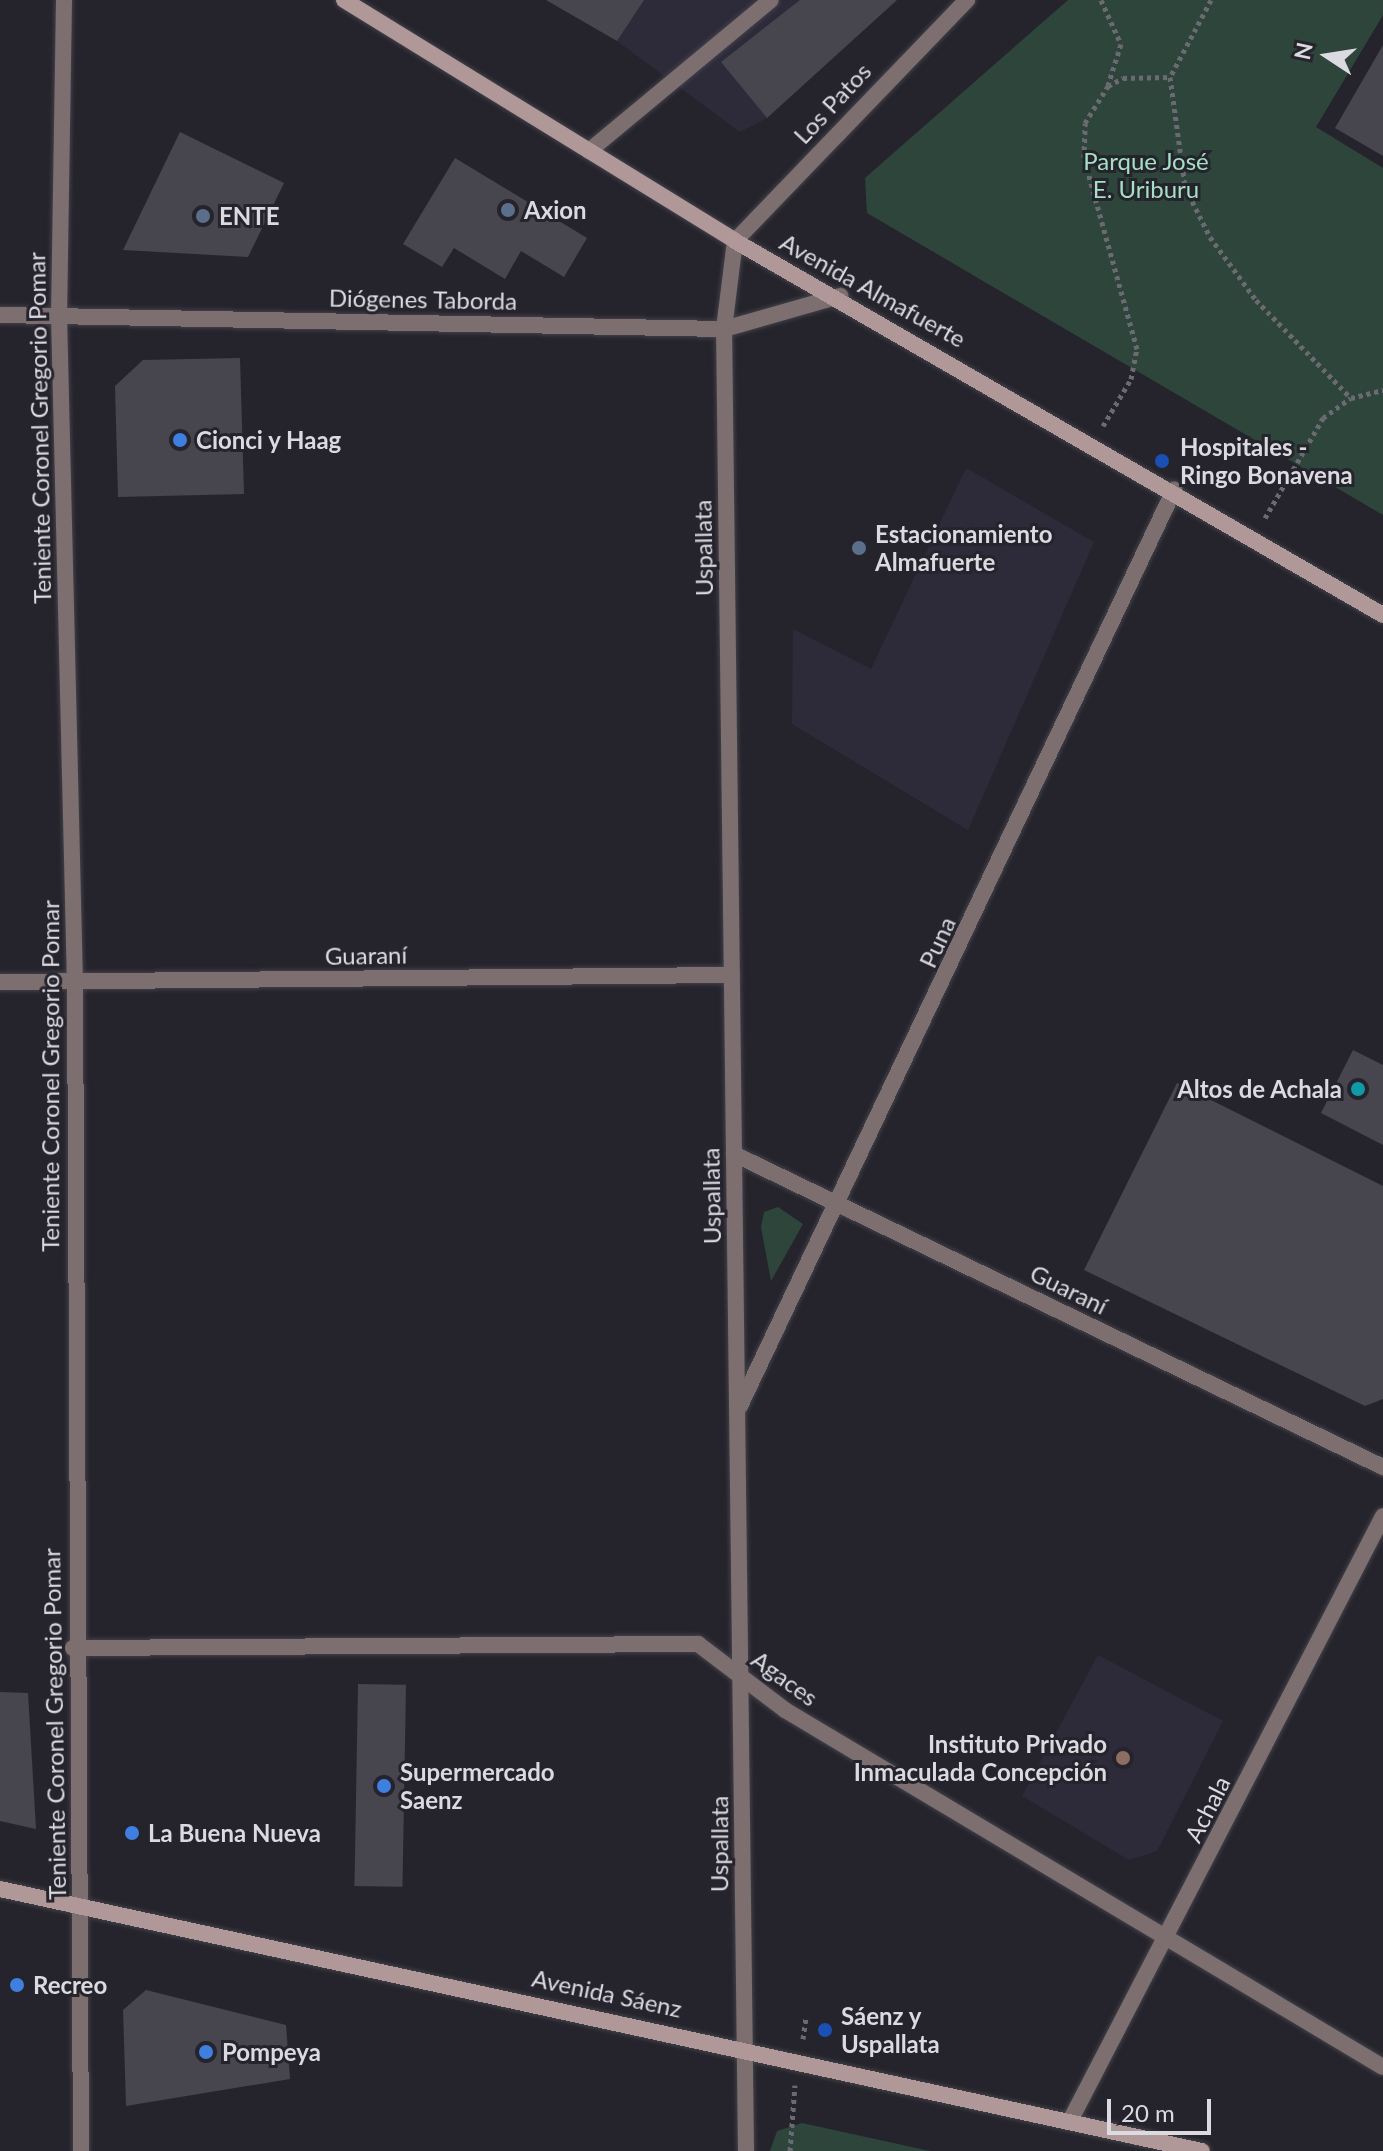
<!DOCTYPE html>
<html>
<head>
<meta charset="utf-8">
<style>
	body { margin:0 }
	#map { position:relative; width:1383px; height:2151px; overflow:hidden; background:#25242c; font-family:Lato,sans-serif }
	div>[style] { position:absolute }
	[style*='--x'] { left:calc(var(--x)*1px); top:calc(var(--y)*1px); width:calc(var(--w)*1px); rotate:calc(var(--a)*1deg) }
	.built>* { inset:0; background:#2d2b3a }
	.green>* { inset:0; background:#2e453b }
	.building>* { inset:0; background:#47464f; transform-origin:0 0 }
	.path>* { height:5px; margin-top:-2.5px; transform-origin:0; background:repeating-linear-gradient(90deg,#6b6a71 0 4px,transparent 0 8px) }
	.roads { filter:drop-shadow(0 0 2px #424149) drop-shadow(0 0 2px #424149) }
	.lane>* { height:16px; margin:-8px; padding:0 8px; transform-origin:8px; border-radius:8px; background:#7d6f6f }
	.street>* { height:16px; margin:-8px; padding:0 8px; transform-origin:8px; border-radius:8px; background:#7d6f6f }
	.secondary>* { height:16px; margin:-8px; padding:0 8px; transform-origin:8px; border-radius:8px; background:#b09899 }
	.dots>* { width:22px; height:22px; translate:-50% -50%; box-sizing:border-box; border:4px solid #25242c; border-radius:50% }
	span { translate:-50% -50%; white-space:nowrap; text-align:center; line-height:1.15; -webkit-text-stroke:6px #25242c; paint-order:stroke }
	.street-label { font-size:24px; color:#dbdae0 }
	.park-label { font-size:24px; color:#a5dfc4 }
	.poi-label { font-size:24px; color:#dbdae0; font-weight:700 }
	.left { translate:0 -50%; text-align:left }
	.right { translate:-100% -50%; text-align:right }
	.north { position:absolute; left:1287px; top:16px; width:80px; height:80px; -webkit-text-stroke:6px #25242c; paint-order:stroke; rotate:282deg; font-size:22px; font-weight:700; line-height:32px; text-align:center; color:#dbdae0 }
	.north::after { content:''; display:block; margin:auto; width:28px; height:36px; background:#dbdae0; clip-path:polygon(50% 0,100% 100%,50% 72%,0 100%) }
	.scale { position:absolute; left:1107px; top:2099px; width:104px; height:36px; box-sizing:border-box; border:4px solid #dbdae0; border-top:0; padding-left:10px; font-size:24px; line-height:28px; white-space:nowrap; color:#dbdae0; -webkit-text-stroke:6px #25242c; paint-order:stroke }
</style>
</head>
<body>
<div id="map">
	<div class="built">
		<i style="clip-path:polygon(546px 0,897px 0,767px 118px,740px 132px,617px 41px)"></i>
		<i style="clip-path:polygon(966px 468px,1094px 542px,968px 830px,792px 724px,793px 629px,871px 669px)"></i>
		<i style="clip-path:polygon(1098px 1655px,1223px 1721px,1157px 1851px,1129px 1860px,1022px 1796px)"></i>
	</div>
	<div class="green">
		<i style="clip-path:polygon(1068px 0,1383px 0,1383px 15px,1316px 127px,1383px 168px,1383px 515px,867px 213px,865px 178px)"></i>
		<i style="clip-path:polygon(778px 1207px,803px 1224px,771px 1281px,761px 1227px,764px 1212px)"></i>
		<i style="clip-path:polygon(802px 2123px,930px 2151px,770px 2151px,777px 2131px)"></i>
	</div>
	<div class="building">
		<i style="clip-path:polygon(546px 0,644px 0,617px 41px)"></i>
		<i style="clip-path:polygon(800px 0,897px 0,767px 118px,721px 62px)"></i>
		<i style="clip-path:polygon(1383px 45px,1383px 156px,1335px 128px)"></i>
		<i style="clip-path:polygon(180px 132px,284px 183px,248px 257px,123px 250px)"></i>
		<i style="clip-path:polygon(455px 158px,587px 238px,564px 277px,521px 251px,505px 279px,454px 248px,442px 267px,403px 244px)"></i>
		<i style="clip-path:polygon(240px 358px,244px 494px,118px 497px,115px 386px,143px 360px)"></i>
		<i style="clip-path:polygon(1353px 1050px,1383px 1065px,1383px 1145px,1321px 1113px)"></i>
		<i style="clip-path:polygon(1177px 1083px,1383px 1186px,1383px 1399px,1365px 1406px,1084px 1270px)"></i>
		<i style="left:358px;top:1684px;width:48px;height:202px;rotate:1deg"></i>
		<i style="clip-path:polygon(0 1692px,28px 1693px,36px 1829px,0 1821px)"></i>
		<i style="clip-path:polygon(146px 1990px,286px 2025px,290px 2079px,126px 2106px,123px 2010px)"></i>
	</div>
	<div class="path">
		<i style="--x:1101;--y:0;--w:48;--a:65.6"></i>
		<i style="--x:1121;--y:44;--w:43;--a:107.6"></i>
		<i style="--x:1211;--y:0;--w:87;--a:118"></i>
		<i style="--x:1170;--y:77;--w:111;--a:82.2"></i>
		<i style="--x:1185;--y:187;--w:56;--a:63.4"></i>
		<i style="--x:1210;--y:237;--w:78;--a:53.9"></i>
		<i style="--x:1256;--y:300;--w:136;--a:45.9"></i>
		<i style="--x:1103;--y:426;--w:55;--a:-59.2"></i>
		<i style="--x:1131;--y:379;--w:31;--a:-79"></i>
		<i style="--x:1137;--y:349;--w:198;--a:-105.5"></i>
		<i style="--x:1084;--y:158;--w:35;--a:-88"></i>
		<i style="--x:1085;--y:123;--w:44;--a:-58.1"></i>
		<i style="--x:1108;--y:86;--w:17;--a:-28"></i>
		<i style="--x:1123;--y:78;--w:47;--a:-1.2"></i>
		<i style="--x:1265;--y:518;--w:116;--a:-59.9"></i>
		<i style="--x:1323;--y:418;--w:34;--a:-36"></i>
		<i style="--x:1351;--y:398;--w:33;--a:-14"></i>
		<i style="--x:803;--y:2039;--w:22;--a:-82"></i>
		<i style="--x:790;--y:2151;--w:66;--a:-85.7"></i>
	</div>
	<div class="roads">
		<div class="lane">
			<i style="--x:589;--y:151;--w:236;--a:-39.7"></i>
		</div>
		<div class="street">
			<i style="--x:64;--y:0;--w:315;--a:90.9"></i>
			<i style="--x:59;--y:315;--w:668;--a:88.63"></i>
			<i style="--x:75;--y:983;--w:1168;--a:89.71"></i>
			<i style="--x:0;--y:315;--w:724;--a:1.11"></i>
			<i style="--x:724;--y:329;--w:121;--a:-15.9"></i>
			<i style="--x:0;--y:982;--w:732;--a:-0.55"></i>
			<i style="--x:734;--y:1154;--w:721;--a:25.75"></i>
			<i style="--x:740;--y:1406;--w:1014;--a:-64.65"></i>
			<i style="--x:73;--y:1648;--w:625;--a:-0.37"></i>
			<i style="--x:698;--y:1644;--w:109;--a:37.2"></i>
			<i style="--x:785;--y:1710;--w:696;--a:30.84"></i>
			<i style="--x:1070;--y:2121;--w:681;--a:-62.64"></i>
			<i style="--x:746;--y:2151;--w:1822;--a:-90.69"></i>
			<i style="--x:724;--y:329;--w:89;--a:-82.9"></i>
			<i style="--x:735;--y:241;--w:335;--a:-46.1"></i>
		</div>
		<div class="secondary">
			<i style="--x:344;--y:0;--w:459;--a:31.6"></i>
			<i style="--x:735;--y:241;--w:748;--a:29.99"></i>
			<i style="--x:0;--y:1889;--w:1230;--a:12.3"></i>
		</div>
	</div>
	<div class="dots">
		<i style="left:508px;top:210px;background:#5c6f8a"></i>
		<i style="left:203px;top:216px;background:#5c6f8a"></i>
		<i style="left:180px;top:440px;background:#3f7fe0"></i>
		<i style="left:1162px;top:461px;background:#1a4fb4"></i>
		<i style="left:859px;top:548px;background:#5c6f8a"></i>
		<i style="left:1358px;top:1089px;background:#0f9aa8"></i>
		<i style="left:1123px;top:1758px;background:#8d6e63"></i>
		<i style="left:384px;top:1786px;background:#3f7fe0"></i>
		<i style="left:132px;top:1833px;background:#3f7fe0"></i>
		<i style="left:17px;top:1985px;background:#3f7fe0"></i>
		<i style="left:825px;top:2030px;background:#1a4fb4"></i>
		<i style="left:206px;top:2052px;background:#3f7fe0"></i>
	</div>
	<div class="street-label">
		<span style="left:832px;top:103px;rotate:-47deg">Los Patos</span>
		<span style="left:873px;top:290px;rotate:29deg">Avenida Almafuerte</span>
		<span style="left:423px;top:299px;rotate:1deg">Diógenes Taborda</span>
		<span style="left:39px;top:428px;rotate:-91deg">Teniente Coronel Gregorio Pomar</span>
		<span style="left:703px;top:548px;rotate:-91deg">Uspallata</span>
		<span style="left:937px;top:942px;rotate:-65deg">Puna</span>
		<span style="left:366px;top:955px;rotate:-1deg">Guaraní</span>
		<span style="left:50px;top:1076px;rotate:-90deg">Teniente Coronel Gregorio Pomar</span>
		<span style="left:711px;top:1196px;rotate:-91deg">Uspallata</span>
		<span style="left:1069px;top:1289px;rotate:26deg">Guaraní</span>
		<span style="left:785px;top:1678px;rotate:36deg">Agaces</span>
		<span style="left:54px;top:1724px;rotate:-91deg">Teniente Coronel Gregorio Pomar</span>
		<span style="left:1207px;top:1809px;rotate:-63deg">Achala</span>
		<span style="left:719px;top:1844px;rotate:-90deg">Uspallata</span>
		<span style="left:607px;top:1993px;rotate:12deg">Avenida Sáenz</span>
	</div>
	<div class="park-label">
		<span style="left:1146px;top:175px">Parque José<br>E. Uriburu</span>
	</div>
	<div class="poi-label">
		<span class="left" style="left:524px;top:210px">Axion</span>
		<span class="left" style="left:219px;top:216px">ENTE</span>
		<span class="left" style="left:196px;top:440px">Cionci y Haag</span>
		<span class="left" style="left:1180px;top:461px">Hospitales -<br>Ringo Bonavena</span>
		<span class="left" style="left:875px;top:548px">Estacionamiento<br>Almafuerte</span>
		<span class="right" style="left:1342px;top:1089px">Altos de Achala</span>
		<span class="right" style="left:1107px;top:1758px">Instituto Privado<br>Inmaculada Concepción</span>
		<span class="left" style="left:400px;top:1786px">Supermercado<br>Saenz</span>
		<span class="left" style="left:148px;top:1833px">La Buena Nueva</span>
		<span class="left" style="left:33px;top:1985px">Recreo</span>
		<span class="left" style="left:841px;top:2030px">Sáenz y<br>Uspallata</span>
		<span class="left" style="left:222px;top:2052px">Pompeya</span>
	</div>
	<div class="north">N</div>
	<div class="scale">20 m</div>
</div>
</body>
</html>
